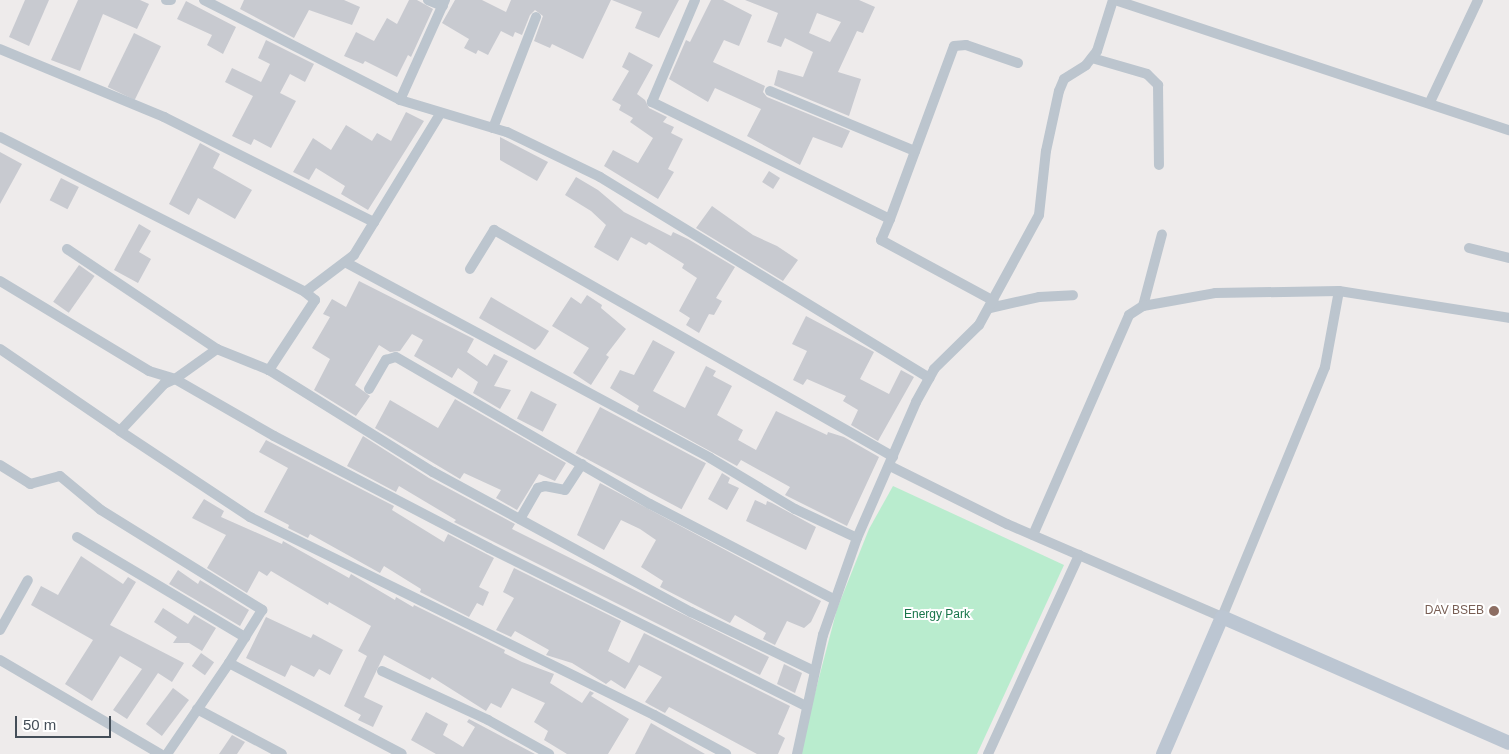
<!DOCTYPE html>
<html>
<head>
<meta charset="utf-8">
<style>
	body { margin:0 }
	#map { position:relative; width:1509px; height:754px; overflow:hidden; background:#eeebeb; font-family:Arial,sans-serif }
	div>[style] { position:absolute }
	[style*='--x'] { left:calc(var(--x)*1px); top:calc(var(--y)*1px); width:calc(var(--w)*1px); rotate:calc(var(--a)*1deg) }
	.green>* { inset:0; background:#b9ecce }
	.building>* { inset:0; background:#c8cad0; transform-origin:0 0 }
	.street>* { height:10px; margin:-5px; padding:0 5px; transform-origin:5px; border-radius:5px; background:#bcc5ce }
	.secondary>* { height:14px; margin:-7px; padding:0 7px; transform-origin:7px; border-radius:7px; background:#bcc6d2 }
	.dots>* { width:14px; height:14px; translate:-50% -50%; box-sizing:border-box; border:2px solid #fff; border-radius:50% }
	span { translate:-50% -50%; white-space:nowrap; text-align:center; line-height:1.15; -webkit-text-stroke:4px #fff; paint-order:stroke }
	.education-label { font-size:12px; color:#785e54 }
	.right { translate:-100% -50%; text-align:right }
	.park-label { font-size:12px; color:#19754a }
	.scale { position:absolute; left:15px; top:716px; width:96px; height:22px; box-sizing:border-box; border:2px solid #444e58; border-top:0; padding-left:6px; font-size:15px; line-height:18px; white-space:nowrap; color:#444e58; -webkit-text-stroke:4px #fff; paint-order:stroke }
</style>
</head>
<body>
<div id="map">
	<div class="green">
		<i style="clip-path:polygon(893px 486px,1064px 565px,977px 754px,799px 754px,837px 609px,869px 529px)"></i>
	</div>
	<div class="building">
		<i style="clip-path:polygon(25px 0,49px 0,29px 46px,9px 37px)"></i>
		<i style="clip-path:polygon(78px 0,140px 0,149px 4px,137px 29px,103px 14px,80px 71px,51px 60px)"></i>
		<i style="clip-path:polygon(244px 0,344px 0,360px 7px,352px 25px,309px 10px,294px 38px,240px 9px)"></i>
		<i style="clip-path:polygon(409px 0,417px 0,433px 9px,411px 57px,408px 55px,397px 77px,365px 61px,363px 64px,344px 56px,356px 32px,374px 41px,387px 18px,397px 24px)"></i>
		<i style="clip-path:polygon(455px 0,482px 0,506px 12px,511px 0,611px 0,583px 59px,552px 44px,550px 48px,534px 41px,543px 16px,535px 10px,530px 15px,522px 35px,515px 32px,513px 37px,501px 31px,488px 55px,478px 50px,476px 54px,464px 48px,469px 39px,442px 23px)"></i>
		<i style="clip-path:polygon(612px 0,679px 0,659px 38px,635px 28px,642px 12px)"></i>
		<i style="clip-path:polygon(711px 0,723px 0,752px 15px,739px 46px,724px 40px,713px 62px,765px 86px,763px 92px,767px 97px,850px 131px,842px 148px,813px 137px,800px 165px,747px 136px,761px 109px,715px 88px,708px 102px,669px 79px,686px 40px,690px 42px)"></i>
		<i style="clip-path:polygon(evenodd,745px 0,859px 0,875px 7px,863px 33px,857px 31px,838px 72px,861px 79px,849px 116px,774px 85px,778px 70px,803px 77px,813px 52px,785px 38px,781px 47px,767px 42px,778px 13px,745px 0,817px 13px,841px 22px,830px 42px,809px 33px,817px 13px)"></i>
		<i style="clip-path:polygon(186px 1px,236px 27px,223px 54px,207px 45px,212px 35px,177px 19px)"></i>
		<i style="left:134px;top:33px;width:30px;height:60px;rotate:26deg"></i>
		<i style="clip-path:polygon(266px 40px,314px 64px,305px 82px,290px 74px,280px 93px,296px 101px,271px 148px,254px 139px,251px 145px,232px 136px,253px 96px,225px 82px,232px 68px,261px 82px,270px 64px,258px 58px)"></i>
		<i style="clip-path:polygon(629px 52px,653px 65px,637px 94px,645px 100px,649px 108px,667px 117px,663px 122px,674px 127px,671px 133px,683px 139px,668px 169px,674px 172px,658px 199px,604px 166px,613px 150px,638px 163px,653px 138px,630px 122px,633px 118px,619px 110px,621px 105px,612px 100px,629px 71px,622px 67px)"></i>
		<i style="clip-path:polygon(406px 112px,424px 121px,368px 210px,341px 194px,345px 186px,316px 168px,309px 180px,293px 172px,313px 138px,331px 150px,346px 125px,372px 141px,377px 133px,391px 141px)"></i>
		<i style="clip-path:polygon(500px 137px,548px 162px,537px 181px,500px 160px)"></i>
		<i style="clip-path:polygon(200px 143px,220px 154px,213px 168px,252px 190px,235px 219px,198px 198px,189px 215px,169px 204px)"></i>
		<i style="clip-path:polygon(0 152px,22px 164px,0 204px)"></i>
		<i style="left:769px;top:171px;width:13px;height:13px;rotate:32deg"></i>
		<i style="clip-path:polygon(576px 177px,598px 190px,624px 212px,671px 236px,673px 232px,688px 239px,735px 267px,716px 298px,722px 301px,714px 315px,709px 314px,699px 333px,686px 325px,690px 318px,679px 311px,697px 278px,682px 268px,684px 264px,649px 242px,646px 245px,631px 237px,618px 261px,594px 247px,606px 225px,591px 211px,565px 195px)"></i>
		<i style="left:61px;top:178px;width:20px;height:25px;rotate:27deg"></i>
		<i style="clip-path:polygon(712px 206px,753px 235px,777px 246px,798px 260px,783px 281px,696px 228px)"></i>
		<i style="clip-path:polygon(139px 224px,151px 231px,139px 252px,151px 259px,138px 283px,114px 270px)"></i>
		<i style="left:79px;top:265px;width:19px;height:45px;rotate:35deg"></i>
		<i style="clip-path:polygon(359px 281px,474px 339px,467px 352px,487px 366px,494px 354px,508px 361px,494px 386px,511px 390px,500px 409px,473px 393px,478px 382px,458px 368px,452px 378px,414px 356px,423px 340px,412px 334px,400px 351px,390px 352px,379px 345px,355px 385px,370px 396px,356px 416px,314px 390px,330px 359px,312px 348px,330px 317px,323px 314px,332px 299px,346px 307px)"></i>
		<i style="clip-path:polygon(587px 295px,602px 305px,601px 308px,626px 329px,606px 355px,609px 357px,591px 385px,573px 373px,589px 348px,552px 326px,571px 297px,581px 304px)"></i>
		<i style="clip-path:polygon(491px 297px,549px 331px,540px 345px,535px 350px,479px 318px)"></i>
		<i style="clip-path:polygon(806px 316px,874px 352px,860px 379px,889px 394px,901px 370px,914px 377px,878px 441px,851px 425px,858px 410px,843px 401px,846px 396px,807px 379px,803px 385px,793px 380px,807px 351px,792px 344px)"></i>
		<i style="clip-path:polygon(653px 340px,675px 352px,653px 391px,685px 408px,706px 366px,716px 371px,713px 376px,732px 386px,717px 415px,743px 430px,738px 440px,756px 450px,776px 411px,827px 435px,828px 432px,844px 437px,879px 457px,847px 526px,785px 495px,790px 487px,741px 460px,737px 466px,637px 411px,639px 406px,610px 388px,620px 370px,634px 375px)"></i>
		<i style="left:531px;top:391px;width:29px;height:31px;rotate:27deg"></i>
		<i style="clip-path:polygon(455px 399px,566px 463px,555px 481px,539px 474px,517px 510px,496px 498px,501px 490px,464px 473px,460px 479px,375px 428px,390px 400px,438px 428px)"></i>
		<i style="left:600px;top:407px;width:120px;height:52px;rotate:28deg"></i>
		<i style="clip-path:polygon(363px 436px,429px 478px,515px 524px,512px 529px,769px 657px,760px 675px,454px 522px,456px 520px,399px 486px,396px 492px,347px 466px)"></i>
		<i style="clip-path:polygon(266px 440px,394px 506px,392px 510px,444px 542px,448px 534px,494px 558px,479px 587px,489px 592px,483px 606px,477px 603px,469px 617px,420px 592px,421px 589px,384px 566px,380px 573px,310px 534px,308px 538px,288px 528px,289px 525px,264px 512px,288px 468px,259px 452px)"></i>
		<i style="clip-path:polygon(722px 473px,730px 478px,728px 483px,739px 488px,727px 510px,708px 499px)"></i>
		<i style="clip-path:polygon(600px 483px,821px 601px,811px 622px,804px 628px,787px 621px,775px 645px,763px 639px,766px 633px,735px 615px,730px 623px,660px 587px,663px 581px,641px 567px,656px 540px,640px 529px,621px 520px,604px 550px,577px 535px)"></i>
		<i style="clip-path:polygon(204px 499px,224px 511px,221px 517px,282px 544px,283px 541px,349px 578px,351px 574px,395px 600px,396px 597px,413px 607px,414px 605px,505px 650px,504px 653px,522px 662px,554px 674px,550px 683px,582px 703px,590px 691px,594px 693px,591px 696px,629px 719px,608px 754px,567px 754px,544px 740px,548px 731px,534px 722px,545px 703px,512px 688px,501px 708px,491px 703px,486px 711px,432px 677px,430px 680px,384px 655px,364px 697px,383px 706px,373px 727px,358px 720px,361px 715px,344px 706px,367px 656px,358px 651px,371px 626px,329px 602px,328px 605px,271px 571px,267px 576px,259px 571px,247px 593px,207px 568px,226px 535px,192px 518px)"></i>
		<i style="clip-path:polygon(755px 500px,766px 505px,767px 501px,772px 503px,816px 527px,806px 550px,746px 521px)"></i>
		<i style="clip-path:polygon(81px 556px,123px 584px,128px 577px,136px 582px,110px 625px,184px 663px,172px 682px,158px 673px,127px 719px,113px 710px,142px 669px,120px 656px,92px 701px,65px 684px,93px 640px,31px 605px,41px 586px,58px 595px)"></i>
		<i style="clip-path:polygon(514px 568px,621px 621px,608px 651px,629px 663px,644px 633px,790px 706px,778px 734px,785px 738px,778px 754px,757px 754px,669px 707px,665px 713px,650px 705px,645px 702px,662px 677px,639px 665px,625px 689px,611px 680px,606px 684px,572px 663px,546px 655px,549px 650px,515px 631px,511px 637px,496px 630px,514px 598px,503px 592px)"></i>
		<i style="clip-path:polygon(178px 570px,198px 584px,200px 580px,249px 610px,240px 626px,169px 584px)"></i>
		<i style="clip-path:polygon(163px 608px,188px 624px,194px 615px,216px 628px,202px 651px,189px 643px,173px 643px,177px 637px,154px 622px)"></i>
		<i style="clip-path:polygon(266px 617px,311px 638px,313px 634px,343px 650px,330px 675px,319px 669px,314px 677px,291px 665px,285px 677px,246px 658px)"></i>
		<i style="left:201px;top:653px;width:16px;height:16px;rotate:35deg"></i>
		<i style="clip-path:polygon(784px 664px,802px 673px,795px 693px,777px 684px)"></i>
		<i style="left:173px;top:688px;width:20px;height:45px;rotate:37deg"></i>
		<i style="clip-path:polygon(426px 712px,448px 724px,443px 735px,463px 747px,475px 727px,467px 722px,469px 719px,535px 754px,436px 754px,411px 740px)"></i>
		<i style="clip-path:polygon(651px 723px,705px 754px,635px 754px)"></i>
		<i style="clip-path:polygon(232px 735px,245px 742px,237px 754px,219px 754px)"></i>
	</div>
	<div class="street">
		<i style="--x:166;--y:0;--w:5;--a:0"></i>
		<i style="--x:204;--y:0;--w:220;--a:27"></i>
		<i style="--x:400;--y:100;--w:112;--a:16.7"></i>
		<i style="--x:507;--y:132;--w:103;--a:25.8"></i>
		<i style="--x:600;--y:177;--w:386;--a:31.4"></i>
		<i style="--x:428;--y:0;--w:16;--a:22"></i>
		<i style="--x:695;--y:0;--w:111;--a:112.9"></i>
		<i style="--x:652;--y:102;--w:265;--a:26.2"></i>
		<i style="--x:890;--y:219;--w:184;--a:-69.7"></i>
		<i style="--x:954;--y:46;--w:12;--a:-5"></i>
		<i style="--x:966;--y:45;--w:55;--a:19.1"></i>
		<i style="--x:1115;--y:0;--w:415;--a:18.3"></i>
		<i style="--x:0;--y:49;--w:178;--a:22.5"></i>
		<i style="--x:164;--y:117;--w:235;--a:26.6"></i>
		<i style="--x:1092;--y:58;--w:57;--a:16.2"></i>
		<i style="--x:1147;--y:74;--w:16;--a:45"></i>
		<i style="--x:1158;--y:85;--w:80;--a:89.3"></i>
		<i style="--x:770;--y:91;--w:157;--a:22.5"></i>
		<i style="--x:400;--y:100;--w:110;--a:-65.8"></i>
		<i style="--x:1430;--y:102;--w:113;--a:-64.8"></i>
		<i style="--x:440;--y:114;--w:165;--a:121.4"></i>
		<i style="--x:354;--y:255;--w:61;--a:142.9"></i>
		<i style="--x:305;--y:292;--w:13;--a:39"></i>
		<i style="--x:315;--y:300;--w:84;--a:123.3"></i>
		<i style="--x:269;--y:370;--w:56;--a:-158"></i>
		<i style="--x:217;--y:349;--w:52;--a:144.5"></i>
		<i style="--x:175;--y:379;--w:12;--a:156"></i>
		<i style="--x:164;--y:384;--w:64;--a:133.1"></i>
		<i style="--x:120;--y:431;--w:156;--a:33.5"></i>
		<i style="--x:250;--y:517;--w:450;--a:26.1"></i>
		<i style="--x:654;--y:715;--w:82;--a:28.4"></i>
		<i style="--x:493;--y:128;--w:119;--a:-68.8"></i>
		<i style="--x:0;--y:137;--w:342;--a:26.9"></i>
		<i style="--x:890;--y:219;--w:23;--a:113"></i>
		<i style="--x:881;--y:240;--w:128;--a:28.4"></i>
		<i style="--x:1469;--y:248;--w:41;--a:14"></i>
		<i style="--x:67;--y:249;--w:180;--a:33.7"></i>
		<i style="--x:345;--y:262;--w:414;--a:28.2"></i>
		<i style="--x:710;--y:458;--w:99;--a:31"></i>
		<i style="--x:795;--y:509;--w:68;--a:25.1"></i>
		<i style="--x:470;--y:269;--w:46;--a:-58.4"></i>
		<i style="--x:494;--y:230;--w:459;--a:29.6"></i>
		<i style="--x:0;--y:281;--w:174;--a:31.1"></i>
		<i style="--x:149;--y:371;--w:27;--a:17"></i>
		<i style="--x:175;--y:379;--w:114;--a:29.9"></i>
		<i style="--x:274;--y:436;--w:242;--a:27.5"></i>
		<i style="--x:489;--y:548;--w:354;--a:26.5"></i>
		<i style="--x:1143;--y:306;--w:74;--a:-75.2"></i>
		<i style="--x:990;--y:308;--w:50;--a:-12.7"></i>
		<i style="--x:1039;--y:297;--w:34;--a:-3"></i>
		<i style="--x:0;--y:349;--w:145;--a:34.3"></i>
		<i style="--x:269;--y:370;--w:193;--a:31.9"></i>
		<i style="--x:433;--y:472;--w:294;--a:28.5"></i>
		<i style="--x:691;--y:612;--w:136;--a:25.6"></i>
		<i style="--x:369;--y:389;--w:34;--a:-60"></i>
		<i style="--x:386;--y:360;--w:10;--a:-17"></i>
		<i style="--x:396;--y:357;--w:293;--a:30.1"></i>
		<i style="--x:650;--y:504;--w:206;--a:27.4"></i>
		<i style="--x:0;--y:465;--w:36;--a:32"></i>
		<i style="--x:30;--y:484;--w:31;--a:-15"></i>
		<i style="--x:60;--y:476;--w:53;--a:39.7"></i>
		<i style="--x:101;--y:510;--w:190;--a:31.8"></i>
		<i style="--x:262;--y:610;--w:62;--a:121.9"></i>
		<i style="--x:229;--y:663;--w:195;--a:27.7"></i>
		<i style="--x:890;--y:466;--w:131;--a:26.4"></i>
		<i style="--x:1007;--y:524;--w:234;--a:23.4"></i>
		<i style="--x:1222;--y:617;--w:270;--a:-67.6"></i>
		<i style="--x:1325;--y:367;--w:77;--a:-79.6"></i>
		<i style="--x:1339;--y:291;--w:172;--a:9"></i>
		<i style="--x:520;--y:519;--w:36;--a:-60"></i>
		<i style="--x:538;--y:488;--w:7;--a:-16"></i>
		<i style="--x:545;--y:486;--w:20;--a:11"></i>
		<i style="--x:565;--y:490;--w:31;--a:-57"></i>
		<i style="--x:1033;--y:535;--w:240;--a:-66.4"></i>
		<i style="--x:1129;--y:315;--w:17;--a:-33"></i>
		<i style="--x:1143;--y:306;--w:73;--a:-10.2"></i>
		<i style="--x:1215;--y:293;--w:124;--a:-0.9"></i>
		<i style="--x:77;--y:537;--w:196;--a:30.8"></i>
		<i style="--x:0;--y:630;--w:57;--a:-60.8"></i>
		<i style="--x:0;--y:660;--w:186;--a:30.4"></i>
		<i style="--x:382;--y:671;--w:117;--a:24.8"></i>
		<i style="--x:488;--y:720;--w:70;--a:29.1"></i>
		<i style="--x:197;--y:709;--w:96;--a:27.9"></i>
		<i style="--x:167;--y:754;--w:110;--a:-55.7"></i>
		<i style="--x:797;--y:754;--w:122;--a:-77.7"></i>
		<i style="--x:823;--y:635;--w:103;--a:-70.7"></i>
		<i style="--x:857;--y:538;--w:148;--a:-66.5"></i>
		<i style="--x:916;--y:402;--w:38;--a:-61"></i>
		<i style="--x:934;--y:369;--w:63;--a:-44.4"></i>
		<i style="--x:979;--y:325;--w:125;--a:-61.4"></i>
		<i style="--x:1039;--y:215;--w:64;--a:-83.8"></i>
		<i style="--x:1046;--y:151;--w:61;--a:-77.8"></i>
		<i style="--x:1059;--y:91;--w:13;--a:-67"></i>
		<i style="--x:1064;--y:79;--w:26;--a:-32"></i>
		<i style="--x:1086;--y:65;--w:18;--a:-52"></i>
		<i style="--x:1097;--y:51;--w:53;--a:-72.6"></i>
		<i style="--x:988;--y:754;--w:219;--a:-65.4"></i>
	</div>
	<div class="secondary">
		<i style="--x:1163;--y:754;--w:149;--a:-66.7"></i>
		<i style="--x:1222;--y:617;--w:313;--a:23.7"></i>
	</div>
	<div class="dots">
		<i style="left:1494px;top:611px;background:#8d6e63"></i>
	</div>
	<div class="education-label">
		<span class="right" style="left:1484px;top:611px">DAV BSEB</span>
	</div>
	<div class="park-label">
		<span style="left:937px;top:615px">Energy Park</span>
	</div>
	<div class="scale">50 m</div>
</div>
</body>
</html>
